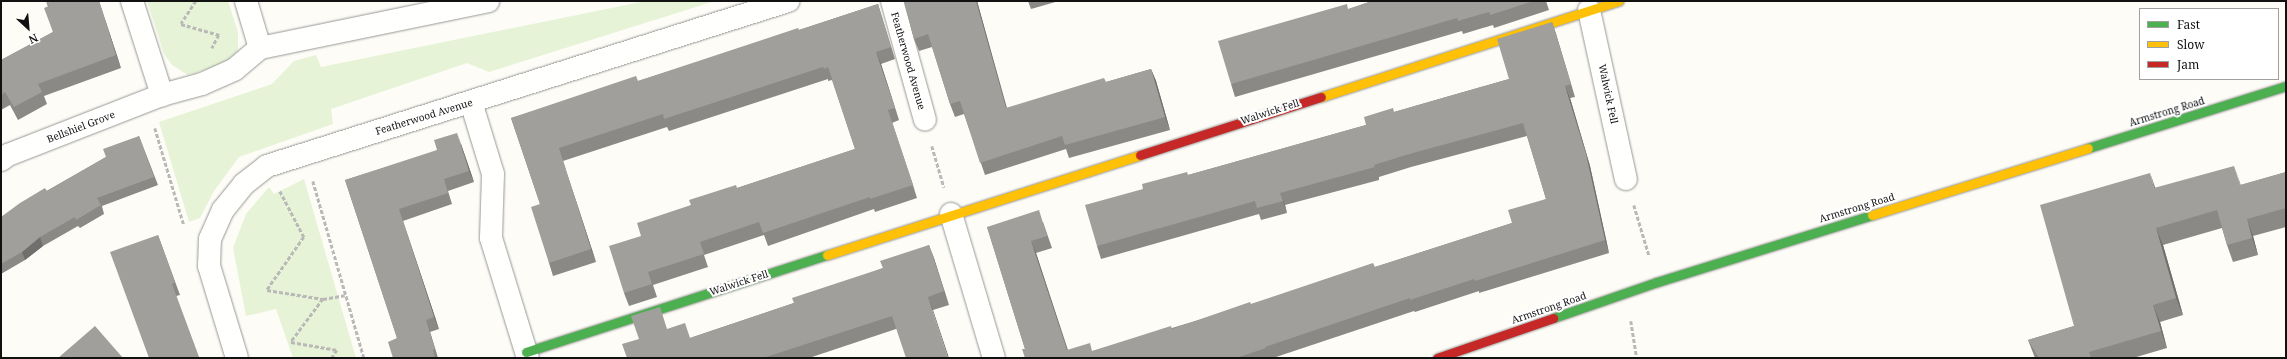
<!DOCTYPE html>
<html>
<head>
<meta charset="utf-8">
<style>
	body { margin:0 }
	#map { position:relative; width:2287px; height:359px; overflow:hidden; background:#fdfcf7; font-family:"Noto Serif",serif }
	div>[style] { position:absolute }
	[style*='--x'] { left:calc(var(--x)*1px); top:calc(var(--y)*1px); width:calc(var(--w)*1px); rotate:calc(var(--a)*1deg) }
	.green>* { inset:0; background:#e7f3d7 }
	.path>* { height:2.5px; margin-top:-1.25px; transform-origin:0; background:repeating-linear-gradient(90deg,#b9b9b8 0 4px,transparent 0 6px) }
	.roads { filter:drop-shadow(0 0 1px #979795) drop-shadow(0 0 1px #979795) }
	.street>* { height:22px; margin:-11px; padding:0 11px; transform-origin:11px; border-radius:11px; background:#fffffe }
	.fast>* { height:9px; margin:-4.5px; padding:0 4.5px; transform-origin:4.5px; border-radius:4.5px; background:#4caf50 }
	.slow>* { height:9px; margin:-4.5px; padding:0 4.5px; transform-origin:4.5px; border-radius:4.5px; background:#ffc107 }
	.jam>* { height:9px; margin:-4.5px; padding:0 4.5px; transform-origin:4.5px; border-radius:4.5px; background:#c62828 }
	.wall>* { inset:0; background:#8a8986 }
	.shaded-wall>* { inset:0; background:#716f6d }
	.building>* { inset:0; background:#a19f9c }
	span { translate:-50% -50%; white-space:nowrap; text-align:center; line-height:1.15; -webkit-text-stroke:4px #fff; paint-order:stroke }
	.street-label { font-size:10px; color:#111 }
	.frame { position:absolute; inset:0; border:2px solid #111; pointer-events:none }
	.legend { position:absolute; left:2139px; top:8px; width:140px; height:72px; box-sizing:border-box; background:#fff; border:1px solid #a0a0a0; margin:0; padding:5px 7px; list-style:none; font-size:12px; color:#111 }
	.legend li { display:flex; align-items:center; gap:8px; height:20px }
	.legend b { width:20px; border:1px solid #a0a0a0 }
	.north { position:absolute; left:8px; top:8px; width:40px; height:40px; -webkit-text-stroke:3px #fff; paint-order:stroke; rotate:154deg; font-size:11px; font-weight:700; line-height:16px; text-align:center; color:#111 }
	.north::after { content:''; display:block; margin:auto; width:14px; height:18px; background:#111; clip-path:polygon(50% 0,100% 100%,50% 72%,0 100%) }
</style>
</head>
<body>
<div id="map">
	<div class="green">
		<i style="clip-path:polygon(147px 1px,228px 1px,238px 32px,238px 50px,231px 62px,188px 75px,172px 65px,164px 54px)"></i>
		<i style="clip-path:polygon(646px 1px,715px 1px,489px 72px,467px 63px,331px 109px,333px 124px,239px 157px,214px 191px,200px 218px,189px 222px,159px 122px,272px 84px,294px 61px,316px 55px,321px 67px)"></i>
		<i style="clip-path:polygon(304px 179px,356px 358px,293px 358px,276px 309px,246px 316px,233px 248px,246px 214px,269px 187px,274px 194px)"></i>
	</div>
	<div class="path">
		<i style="--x:196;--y:1;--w:27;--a:123"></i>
		<i style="--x:181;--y:24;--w:40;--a:16"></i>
		<i style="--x:219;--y:35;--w:15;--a:118"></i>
		<i style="--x:155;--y:128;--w:101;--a:73.4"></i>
		<i style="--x:932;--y:146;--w:43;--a:73.7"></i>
		<i style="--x:313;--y:181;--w:184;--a:73.9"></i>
		<i style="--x:280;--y:191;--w:52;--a:62.4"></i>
		<i style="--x:304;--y:237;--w:65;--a:124.9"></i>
		<i style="--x:267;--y:290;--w:57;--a:9.1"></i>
		<i style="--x:323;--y:299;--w:54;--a:126.7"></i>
		<i style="--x:291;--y:342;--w:47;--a:9.9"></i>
		<i style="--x:337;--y:350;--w:9;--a:122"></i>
		<i style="--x:1634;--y:205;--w:52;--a:73.3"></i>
		<i style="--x:323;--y:299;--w:22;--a:-10"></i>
		<i style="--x:1631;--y:321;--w:37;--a:81"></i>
	</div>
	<div class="roads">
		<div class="street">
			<i style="--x:132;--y:1;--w:99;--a:72.3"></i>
			<i style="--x:892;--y:1;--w:123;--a:74.5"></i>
			<i style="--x:1589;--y:10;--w:173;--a:77.7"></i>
			<i style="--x:260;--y:48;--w:233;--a:-11.6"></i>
			<i style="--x:471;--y:102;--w:75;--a:73"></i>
			<i style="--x:493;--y:174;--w:64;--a:91.8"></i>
			<i style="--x:491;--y:238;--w:126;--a:72.9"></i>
			<i style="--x:1;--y:160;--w:9;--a:-36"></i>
			<i style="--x:8;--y:155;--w:165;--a:-21.3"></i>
			<i style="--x:162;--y:95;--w:41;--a:-15.4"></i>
			<i style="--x:202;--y:84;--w:36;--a:-24"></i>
			<i style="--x:235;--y:69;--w:33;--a:-40"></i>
			<i style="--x:260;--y:48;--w:49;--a:-106.6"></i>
			<i style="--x:951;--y:214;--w:150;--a:73.4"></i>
			<i style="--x:237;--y:358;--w:96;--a:-106.9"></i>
			<i style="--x:209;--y:266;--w:27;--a:-88"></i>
			<i style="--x:210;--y:239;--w:32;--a:-66"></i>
			<i style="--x:223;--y:210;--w:33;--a:-51"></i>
			<i style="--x:244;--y:184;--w:29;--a:-38"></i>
			<i style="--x:267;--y:166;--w:547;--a:-17.57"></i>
		</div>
		<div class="fast">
			<i style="--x:2088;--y:148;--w:207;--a:-17.4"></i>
			<i style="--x:1553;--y:318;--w:110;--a:-19.1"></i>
			<i style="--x:1657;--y:282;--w:225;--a:-17.3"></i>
			<i style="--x:526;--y:352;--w:316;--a:-17.9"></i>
		</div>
		<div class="slow">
			<i style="--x:1321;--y:97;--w:313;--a:-17.9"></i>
			<i style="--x:1872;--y:215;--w:226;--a:-17.2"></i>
			<i style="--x:827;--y:255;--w:329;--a:-17.7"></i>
		</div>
		<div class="jam">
			<i style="--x:1140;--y:155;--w:190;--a:-17.8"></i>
			<i style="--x:1437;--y:358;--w:123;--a:-19"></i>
		</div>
	</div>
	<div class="wall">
		<i style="clip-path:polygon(46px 1px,99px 1px,121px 68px,44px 96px,47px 104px,18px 120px,10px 105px,1px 110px,1px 60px,53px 32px,48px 7px)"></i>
		<i style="clip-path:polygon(904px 1px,977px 1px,1007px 108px,1106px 82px,1151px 69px,1156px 81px,1170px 130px,1069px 158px,1066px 149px,985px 175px,964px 114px,955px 117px,950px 104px,932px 47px,919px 51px,914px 39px)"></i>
		<i style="clip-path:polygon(1028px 1px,1059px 1px,1031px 9px)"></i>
		<i style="clip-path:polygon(1372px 1px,1546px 1px,1549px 10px,1494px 28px,1493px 25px,1463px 34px,1462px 31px,1235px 97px,1231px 84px,1349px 9px)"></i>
		<i style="clip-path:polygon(878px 4px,895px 59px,881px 64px,899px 120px,892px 123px,917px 198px,875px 212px,874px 209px,768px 246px,764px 235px,704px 255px,708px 267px,653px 285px,657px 297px,629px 306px,624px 293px,641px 236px,691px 205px,737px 188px,855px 149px,832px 80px,828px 81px,828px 79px,669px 131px,667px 127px,563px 161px,596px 262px,553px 276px,549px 263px,540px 204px,511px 118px,638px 81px,799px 30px)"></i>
		<i style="clip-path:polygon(1552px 22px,1556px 34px,1575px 97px,1570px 98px,1590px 166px,1609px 253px,1479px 293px,1479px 291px,1415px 312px,1414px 311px,1273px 358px,1025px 358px,1025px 349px,987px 227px,1043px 222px,1052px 248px,1036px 253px,1068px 350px,1093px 351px,1172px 328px,1375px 267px,1512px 223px,1546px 199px,1527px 136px,1411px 167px,1379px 177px,1379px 180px,1285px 205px,1287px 213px,1261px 220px,1259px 214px,1101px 259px,1097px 246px,1143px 189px,1188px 175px,1366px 125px,1394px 112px,1509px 79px)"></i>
		<i style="clip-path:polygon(139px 136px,158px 185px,102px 206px,104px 214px,80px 228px,78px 226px,43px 246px,25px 260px,1px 274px,1px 217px,106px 157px)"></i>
		<i style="clip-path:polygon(461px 144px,474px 182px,448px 191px,452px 204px,403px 221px,439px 329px,430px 332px,438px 358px,393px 358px,397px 338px,345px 180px)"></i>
		<i style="clip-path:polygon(2286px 172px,2286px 227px,2253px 236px,2258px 255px,2233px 262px,2227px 245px,2222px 228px,2163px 245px,2183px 315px,2160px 322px,2167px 348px,2133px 358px,2035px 358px,2028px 340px,2074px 326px,2155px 188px,2241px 185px)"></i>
		<i style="clip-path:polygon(158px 235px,180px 295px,176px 296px,199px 358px,149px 358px)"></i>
		<i style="clip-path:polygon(929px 245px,949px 305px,933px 310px,896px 329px,809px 358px,627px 358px,667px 329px,690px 338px,794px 303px,883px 268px)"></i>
	</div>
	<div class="shaded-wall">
		<i style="clip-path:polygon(99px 1px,121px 68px,116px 55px)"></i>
		<i style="clip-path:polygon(976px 1px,977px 1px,1010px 121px,1006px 108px)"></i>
		<i style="clip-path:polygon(1552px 22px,1556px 34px,1575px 97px,1571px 84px)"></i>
		<i style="clip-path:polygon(876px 52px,881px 64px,899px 120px,895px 108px)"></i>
		<i style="clip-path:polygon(1151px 69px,1156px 81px,1170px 130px,1165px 117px)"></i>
		<i style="clip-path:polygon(1565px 86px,1570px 98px,1590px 166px,1609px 253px,1605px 240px)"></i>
		<i style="clip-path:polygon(888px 110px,892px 123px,917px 198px,913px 185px)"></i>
		<i style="clip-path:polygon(457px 133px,461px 144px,474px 182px,469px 171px)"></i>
		<i style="clip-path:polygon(559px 148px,563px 161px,596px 262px,591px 249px)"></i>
		<i style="clip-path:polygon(2234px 166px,2240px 183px,2246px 202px,2240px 185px)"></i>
		<i style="clip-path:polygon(2150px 173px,2156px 190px,2154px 188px)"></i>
		<i style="clip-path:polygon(1280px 193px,1285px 205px,1287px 213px,1283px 201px)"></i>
		<i style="clip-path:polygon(399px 209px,439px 329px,434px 317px)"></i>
		<i style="clip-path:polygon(2247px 219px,2253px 236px,2258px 255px,2252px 238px)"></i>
		<i style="clip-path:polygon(2156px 228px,2163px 245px,2183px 315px,2176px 298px)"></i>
		<i style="clip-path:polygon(40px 237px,43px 246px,25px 260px,22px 252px)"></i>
		<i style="clip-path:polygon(1031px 241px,1036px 253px,1070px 358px,1067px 350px)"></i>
		<i style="clip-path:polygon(929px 245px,934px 258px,949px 305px,944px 291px)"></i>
		<i style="clip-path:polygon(928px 297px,933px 310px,949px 358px,948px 358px)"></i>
		<i style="clip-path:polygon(2153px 305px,2160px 322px,2167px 348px,2161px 331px)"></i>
		<i style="clip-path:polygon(426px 320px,430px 332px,438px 358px,435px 349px)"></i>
	</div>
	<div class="building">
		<i style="clip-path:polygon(46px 1px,99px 1px,116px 55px,38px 84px,42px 92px,14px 107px,5px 92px,1px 95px,1px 60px,53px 32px,44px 8px,49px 6px)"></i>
		<i style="clip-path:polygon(904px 1px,976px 1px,1006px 108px,1104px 78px,1106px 82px,1151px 69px,1165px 117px,1065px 145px,1062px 136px,980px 163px,960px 101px,950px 104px,928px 34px,914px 39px)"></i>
		<i style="clip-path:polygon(1372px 1px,1534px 1px,1490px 15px,1489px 12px,1458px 21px,1457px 18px,1231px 84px,1218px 41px,1347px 4px,1348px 9px)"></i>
		<i style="clip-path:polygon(878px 4px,891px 47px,876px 52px,895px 108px,888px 110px,913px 185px,870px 199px,870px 197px,763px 233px,759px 222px,700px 242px,704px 254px,648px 272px,652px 284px,624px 293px,609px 246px,641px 236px,637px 223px,691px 205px,689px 200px,736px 185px,737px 188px,855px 149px,828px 67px,824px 69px,823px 67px,664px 119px,663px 114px,559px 148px,591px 249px,549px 263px,531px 207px,540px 204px,511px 118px,636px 76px,638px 81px,765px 39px,798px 28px,799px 30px)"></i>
		<i style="clip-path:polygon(1552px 22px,1571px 84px,1565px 86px,1586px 154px,1605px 240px,1475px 281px,1474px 279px,1410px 300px,1410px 298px,1265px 347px,1266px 348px,1236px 358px,1025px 358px,1022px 349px,1025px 349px,987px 227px,1039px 210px,1047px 236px,1031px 241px,1067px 350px,1090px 343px,1092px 351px,1171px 326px,1172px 329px,1250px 302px,1251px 304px,1373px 263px,1375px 267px,1512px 223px,1508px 210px,1546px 199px,1523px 123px,1406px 155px,1374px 165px,1375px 167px,1280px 193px,1283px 201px,1257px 208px,1255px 201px,1097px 246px,1085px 205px,1143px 189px,1142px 184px,1187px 172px,1188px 175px,1366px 125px,1364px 117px,1393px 108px,1394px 112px,1509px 79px,1497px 39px)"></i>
		<i style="clip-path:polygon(457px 133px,469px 171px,444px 179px,448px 193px,399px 209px,434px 317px,426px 320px,435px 349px,433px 350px,435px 358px,393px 358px,388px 342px,397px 338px,345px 180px,437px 150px,434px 140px)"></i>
		<i style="clip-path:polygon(139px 136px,154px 177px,97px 198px,101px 205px,76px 220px,75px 217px,40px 237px,22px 252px,1px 264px,1px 217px,20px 203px,45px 188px,47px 191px,106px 157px,103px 149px)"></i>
		<i style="clip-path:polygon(2234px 166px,2240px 185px,2286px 172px,2286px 208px,2247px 219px,2252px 238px,2227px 245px,2217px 210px,2156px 228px,2176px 298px,2153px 305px,2161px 331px,2089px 352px,2091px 358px,2039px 358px,2028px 340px,2074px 326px,2040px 205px,2150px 173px,2154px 188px)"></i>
		<i style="clip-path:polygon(158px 235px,175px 282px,172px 284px,199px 357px,196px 358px,149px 358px,110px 252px)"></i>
		<i style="clip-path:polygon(929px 245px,944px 291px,928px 297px,948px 358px,906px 358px,892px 316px,763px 358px,627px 358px,622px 344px,639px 339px,631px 316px,660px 307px,667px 329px,685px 323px,690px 338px,794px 303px,792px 298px,883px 268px,880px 261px)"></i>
		<i style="clip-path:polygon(95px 326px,123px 358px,58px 358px)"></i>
	</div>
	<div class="street-label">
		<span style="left:908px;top:61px;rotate:74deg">Featherwood Avenue</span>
		<span style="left:1608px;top:94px;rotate:78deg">Walwick Fell</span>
		<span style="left:1270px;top:112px;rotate:-18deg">Walwick Fell</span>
		<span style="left:2167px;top:112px;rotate:-17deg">Armstrong Road</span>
		<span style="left:424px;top:117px;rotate:-17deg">Featherwood Avenue</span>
		<span style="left:81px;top:127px;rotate:-21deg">Bellshiel Grove</span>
		<span style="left:1857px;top:208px;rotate:-17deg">Armstrong Road</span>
		<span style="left:739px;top:283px;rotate:-18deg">Walwick Fell</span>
		<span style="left:1549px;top:308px;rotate:-19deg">Armstrong Road</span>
	</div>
	<div class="frame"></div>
	<ul class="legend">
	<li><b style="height:5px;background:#4caf50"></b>Fast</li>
	<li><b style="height:5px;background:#ffc107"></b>Slow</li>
	<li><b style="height:5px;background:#c62828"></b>Jam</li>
	</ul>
	<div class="north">N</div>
</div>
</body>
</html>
